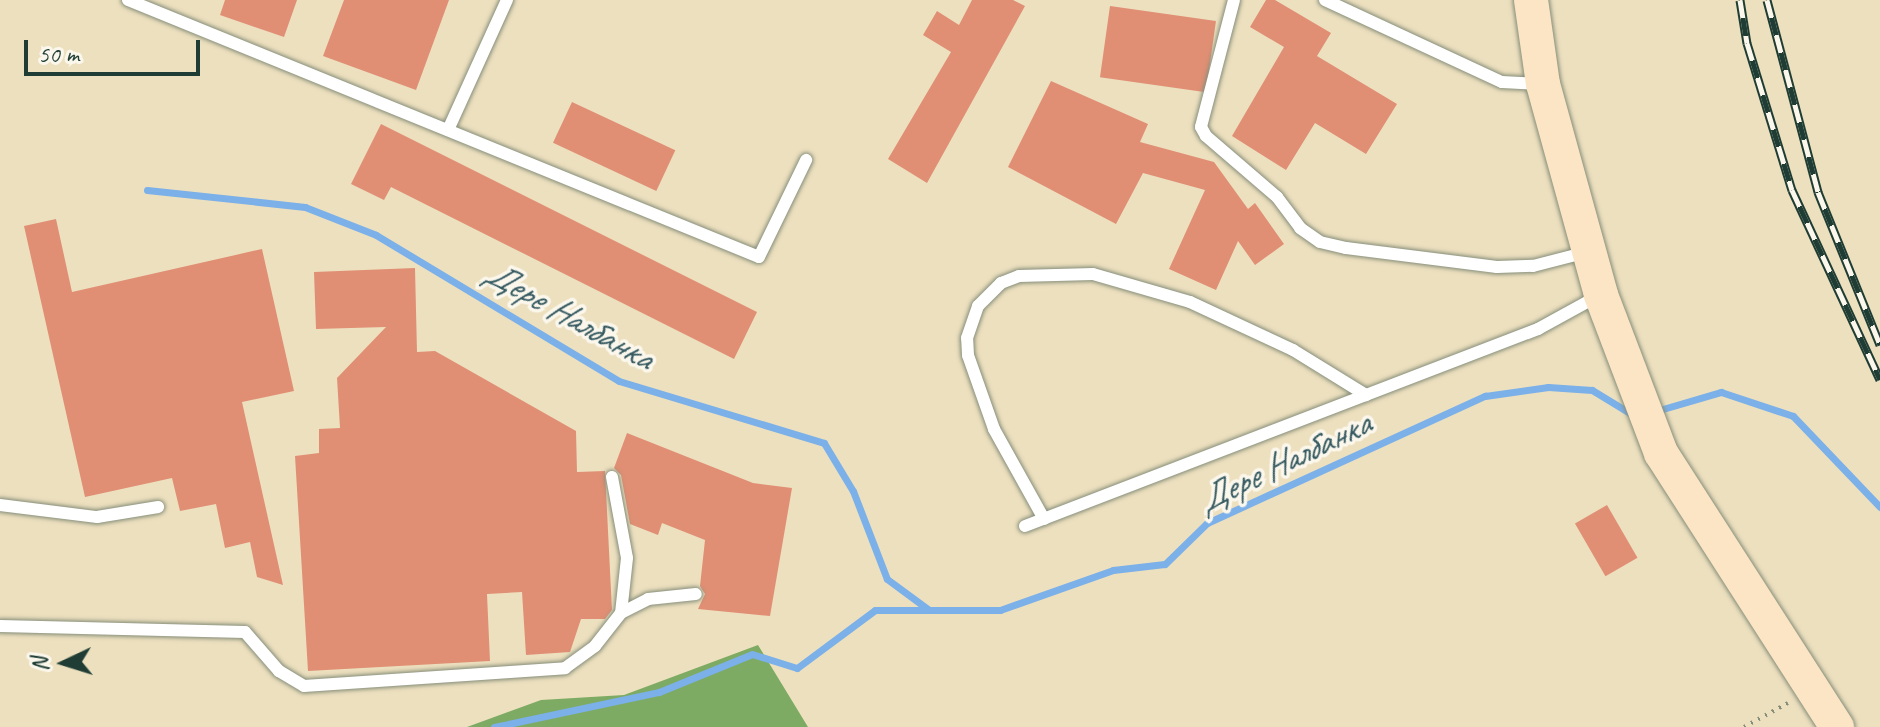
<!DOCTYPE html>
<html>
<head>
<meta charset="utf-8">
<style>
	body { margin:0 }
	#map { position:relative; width:1880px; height:727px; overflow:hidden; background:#ede0bf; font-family:Caveat,sans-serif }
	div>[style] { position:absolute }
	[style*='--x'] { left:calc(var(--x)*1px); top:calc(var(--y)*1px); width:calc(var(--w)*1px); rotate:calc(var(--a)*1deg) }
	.forest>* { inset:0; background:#7eab63 }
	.stream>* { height:7px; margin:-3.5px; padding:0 3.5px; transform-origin:3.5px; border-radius:3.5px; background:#7bb0e9 }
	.building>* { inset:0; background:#e08f74; transform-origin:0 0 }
	.path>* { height:4px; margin-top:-2px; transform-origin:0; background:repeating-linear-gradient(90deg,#868e7a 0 2px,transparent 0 8px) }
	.roads { filter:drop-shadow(0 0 2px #868e7a) drop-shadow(0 0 2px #868e7a) }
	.lane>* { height:12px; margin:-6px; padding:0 6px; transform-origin:6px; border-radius:6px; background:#fff }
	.secondary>* { height:34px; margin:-17px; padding:0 17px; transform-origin:17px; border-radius:17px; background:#fce5c4 }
	.rail>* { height:9px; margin-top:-4.5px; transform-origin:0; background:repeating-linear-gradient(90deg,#fbf7ec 0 18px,#1f3d34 0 36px); box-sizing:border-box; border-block:2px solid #1f3d34 }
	span { translate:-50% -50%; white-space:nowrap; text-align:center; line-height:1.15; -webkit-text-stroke:7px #fbf7ec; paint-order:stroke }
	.water-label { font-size:36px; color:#365a61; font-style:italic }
	.north { position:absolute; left:24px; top:623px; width:80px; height:80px; -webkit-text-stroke:6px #fbf7ec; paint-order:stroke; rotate:266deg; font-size:22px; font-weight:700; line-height:32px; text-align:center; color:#1f3d34 }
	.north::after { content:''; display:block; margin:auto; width:28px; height:36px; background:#1f3d34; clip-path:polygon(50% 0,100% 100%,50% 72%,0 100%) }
	.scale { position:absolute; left:24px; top:40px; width:176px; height:36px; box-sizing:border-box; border:4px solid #1f3d34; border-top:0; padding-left:10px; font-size:24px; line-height:28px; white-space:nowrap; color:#1f3d34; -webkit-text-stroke:6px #fbf7ec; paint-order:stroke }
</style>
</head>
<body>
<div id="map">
	<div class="forest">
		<i style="clip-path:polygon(758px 645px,808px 727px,467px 727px,541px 700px,624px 695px)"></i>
	</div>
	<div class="stream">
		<i style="--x:147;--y:190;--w:159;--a:6.1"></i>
		<i style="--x:305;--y:207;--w:76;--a:21.5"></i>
		<i style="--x:376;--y:235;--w:283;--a:31"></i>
		<i style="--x:619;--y:381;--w:214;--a:16.8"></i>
		<i style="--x:824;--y:443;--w:56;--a:58.9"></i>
		<i style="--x:853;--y:491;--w:94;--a:68.9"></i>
		<i style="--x:887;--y:579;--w:52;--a:36.4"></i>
		<i style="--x:929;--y:610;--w:71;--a:0"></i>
		<i style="--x:1000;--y:610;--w:120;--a:-19.5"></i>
		<i style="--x:1113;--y:570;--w:52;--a:-6.6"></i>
		<i style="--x:1165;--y:564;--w:59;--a:-44.3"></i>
		<i style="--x:1207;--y:523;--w:306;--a:-24.6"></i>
		<i style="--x:1485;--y:396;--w:64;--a:-8.1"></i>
		<i style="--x:1548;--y:387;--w:44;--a:3.9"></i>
		<i style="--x:1592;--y:390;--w:48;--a:31.4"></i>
		<i style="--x:1656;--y:411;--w:68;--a:-16.3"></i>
		<i style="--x:1721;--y:392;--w:76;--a:18.4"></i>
		<i style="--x:1793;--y:416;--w:126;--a:46.3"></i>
		<i style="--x:494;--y:727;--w:169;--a:-12"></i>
		<i style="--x:659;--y:692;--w:100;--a:-22.2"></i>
		<i style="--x:752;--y:654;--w:47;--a:17.3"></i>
		<i style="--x:797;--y:668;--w:97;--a:-36.6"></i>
		<i style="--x:875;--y:610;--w:53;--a:0"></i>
	</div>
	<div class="building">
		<i style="clip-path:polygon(225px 0,297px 0,284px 37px,220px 15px)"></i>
		<i style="clip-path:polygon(344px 0,449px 0,416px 90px,323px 56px)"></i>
		<i style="clip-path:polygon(972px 0,1013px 0,1025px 6px,927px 183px,888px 159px,951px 52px,923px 35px,937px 11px,959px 25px)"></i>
		<i style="clip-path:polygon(1266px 0,1275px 0,1331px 33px,1317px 56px,1397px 104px,1366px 154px,1315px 123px,1286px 170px,1232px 136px,1284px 47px,1250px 27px)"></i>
		<i style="left:1110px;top:6px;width:107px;height:72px;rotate:8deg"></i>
		<i style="clip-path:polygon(1051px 81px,1148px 124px,1140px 142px,1214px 162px,1248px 209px,1255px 203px,1284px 244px,1255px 265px,1238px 241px,1216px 290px,1169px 269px,1205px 190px,1143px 173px,1116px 224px,1008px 167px)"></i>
		<i style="left:572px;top:102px;width:114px;height:45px;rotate:25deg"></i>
		<i style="clip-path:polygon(381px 124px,757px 312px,734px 359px,391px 187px,384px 200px,351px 184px)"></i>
		<i style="clip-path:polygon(56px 219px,72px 292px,262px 249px,294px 391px,242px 402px,283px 585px,257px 577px,250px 542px,225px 548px,216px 504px,180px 511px,172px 478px,85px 497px,24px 226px)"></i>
		<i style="clip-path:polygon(415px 268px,417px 352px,435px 351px,576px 431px,577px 472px,605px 471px,612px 610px,605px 619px,581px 619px,570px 652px,526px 655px,522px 592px,487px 594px,490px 661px,308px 671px,295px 456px,319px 453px,319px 429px,340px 428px,337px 378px,386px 327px,316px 329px,314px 272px)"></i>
		<i style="clip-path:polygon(627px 433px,753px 483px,792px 488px,770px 616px,698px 609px,705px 594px,700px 586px,705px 540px,662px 523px,658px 535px,630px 524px,621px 475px,614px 468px)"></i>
		<i style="left:1607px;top:505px;width:61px;height:37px;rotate:60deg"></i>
	</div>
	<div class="path">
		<i style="--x:1744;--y:727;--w:50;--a:-28.6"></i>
	</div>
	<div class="roads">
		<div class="lane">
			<i style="--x:128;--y:0;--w:681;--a:22.16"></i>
			<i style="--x:759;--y:257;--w:108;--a:-64.1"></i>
			<i style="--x:1234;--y:0;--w:131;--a:104.6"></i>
			<i style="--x:1201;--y:127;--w:10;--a:61"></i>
			<i style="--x:1206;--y:136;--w:94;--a:40.7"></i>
			<i style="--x:1277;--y:197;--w:39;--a:53"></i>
			<i style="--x:1300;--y:228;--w:24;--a:35"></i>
			<i style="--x:1320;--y:242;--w:27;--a:13"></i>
			<i style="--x:1346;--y:248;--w:152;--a:7.2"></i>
			<i style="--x:1497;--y:267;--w:36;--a:-2"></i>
			<i style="--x:1533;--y:266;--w:56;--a:-14.5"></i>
			<i style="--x:1325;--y:0;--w:195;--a:24.9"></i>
			<i style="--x:1502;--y:82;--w:38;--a:3"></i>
			<i style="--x:448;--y:130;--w:143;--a:-65.6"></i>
			<i style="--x:612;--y:477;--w:82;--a:79.5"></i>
			<i style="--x:627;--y:558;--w:55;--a:96.2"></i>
			<i style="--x:0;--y:505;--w:98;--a:7.1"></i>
			<i style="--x:97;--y:517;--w:62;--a:-9.3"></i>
			<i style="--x:1044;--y:519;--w:103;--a:-119.1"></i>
			<i style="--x:994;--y:429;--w:78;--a:-109.4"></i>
			<i style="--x:968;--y:355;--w:17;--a:-93"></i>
			<i style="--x:967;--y:338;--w:34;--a:-71"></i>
			<i style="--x:978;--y:306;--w:33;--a:-45"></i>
			<i style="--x:1001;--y:283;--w:19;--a:-21"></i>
			<i style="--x:1019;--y:276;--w:74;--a:-1.5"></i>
			<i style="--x:1093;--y:274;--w:101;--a:16.1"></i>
			<i style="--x:1190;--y:302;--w:114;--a:25"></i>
			<i style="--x:1293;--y:350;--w:86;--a:31.7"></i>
			<i style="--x:1025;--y:526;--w:550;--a:-21.01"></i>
			<i style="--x:1538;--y:329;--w:68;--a:-28.8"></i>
			<i style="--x:0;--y:626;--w:245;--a:1.4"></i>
			<i style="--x:245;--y:632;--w:52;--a:48.9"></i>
			<i style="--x:279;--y:671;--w:29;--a:31"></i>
			<i style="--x:304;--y:686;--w:262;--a:-3.9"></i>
			<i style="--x:565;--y:668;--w:37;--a:-36"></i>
			<i style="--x:595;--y:646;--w:42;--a:-51.8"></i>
			<i style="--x:621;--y:613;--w:30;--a:-27"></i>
			<i style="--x:648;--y:599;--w:48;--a:-5.9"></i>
		</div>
		<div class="secondary">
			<i style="--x:1531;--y:0;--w:85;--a:81.9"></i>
			<i style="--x:1543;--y:84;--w:219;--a:74.6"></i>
			<i style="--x:1601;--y:295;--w:169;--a:69.2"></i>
			<i style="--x:1661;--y:453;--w:326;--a:57.3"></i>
		</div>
	</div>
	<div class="rail">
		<i style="--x:1740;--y:0;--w:44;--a:80.8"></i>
		<i style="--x:1747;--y:43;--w:154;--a:73"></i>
		<i style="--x:1792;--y:190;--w:209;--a:65.1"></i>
		<i style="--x:1767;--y:0;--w:199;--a:75.1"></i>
		<i style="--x:1818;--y:192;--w:165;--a:67.9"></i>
	</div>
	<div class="water-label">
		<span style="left:569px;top:315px;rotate:29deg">Дере Налбанка</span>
		<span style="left:1284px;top:462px;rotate:-26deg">Дере Налбанка</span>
	</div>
	<div class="north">N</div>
	<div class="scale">50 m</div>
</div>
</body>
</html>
